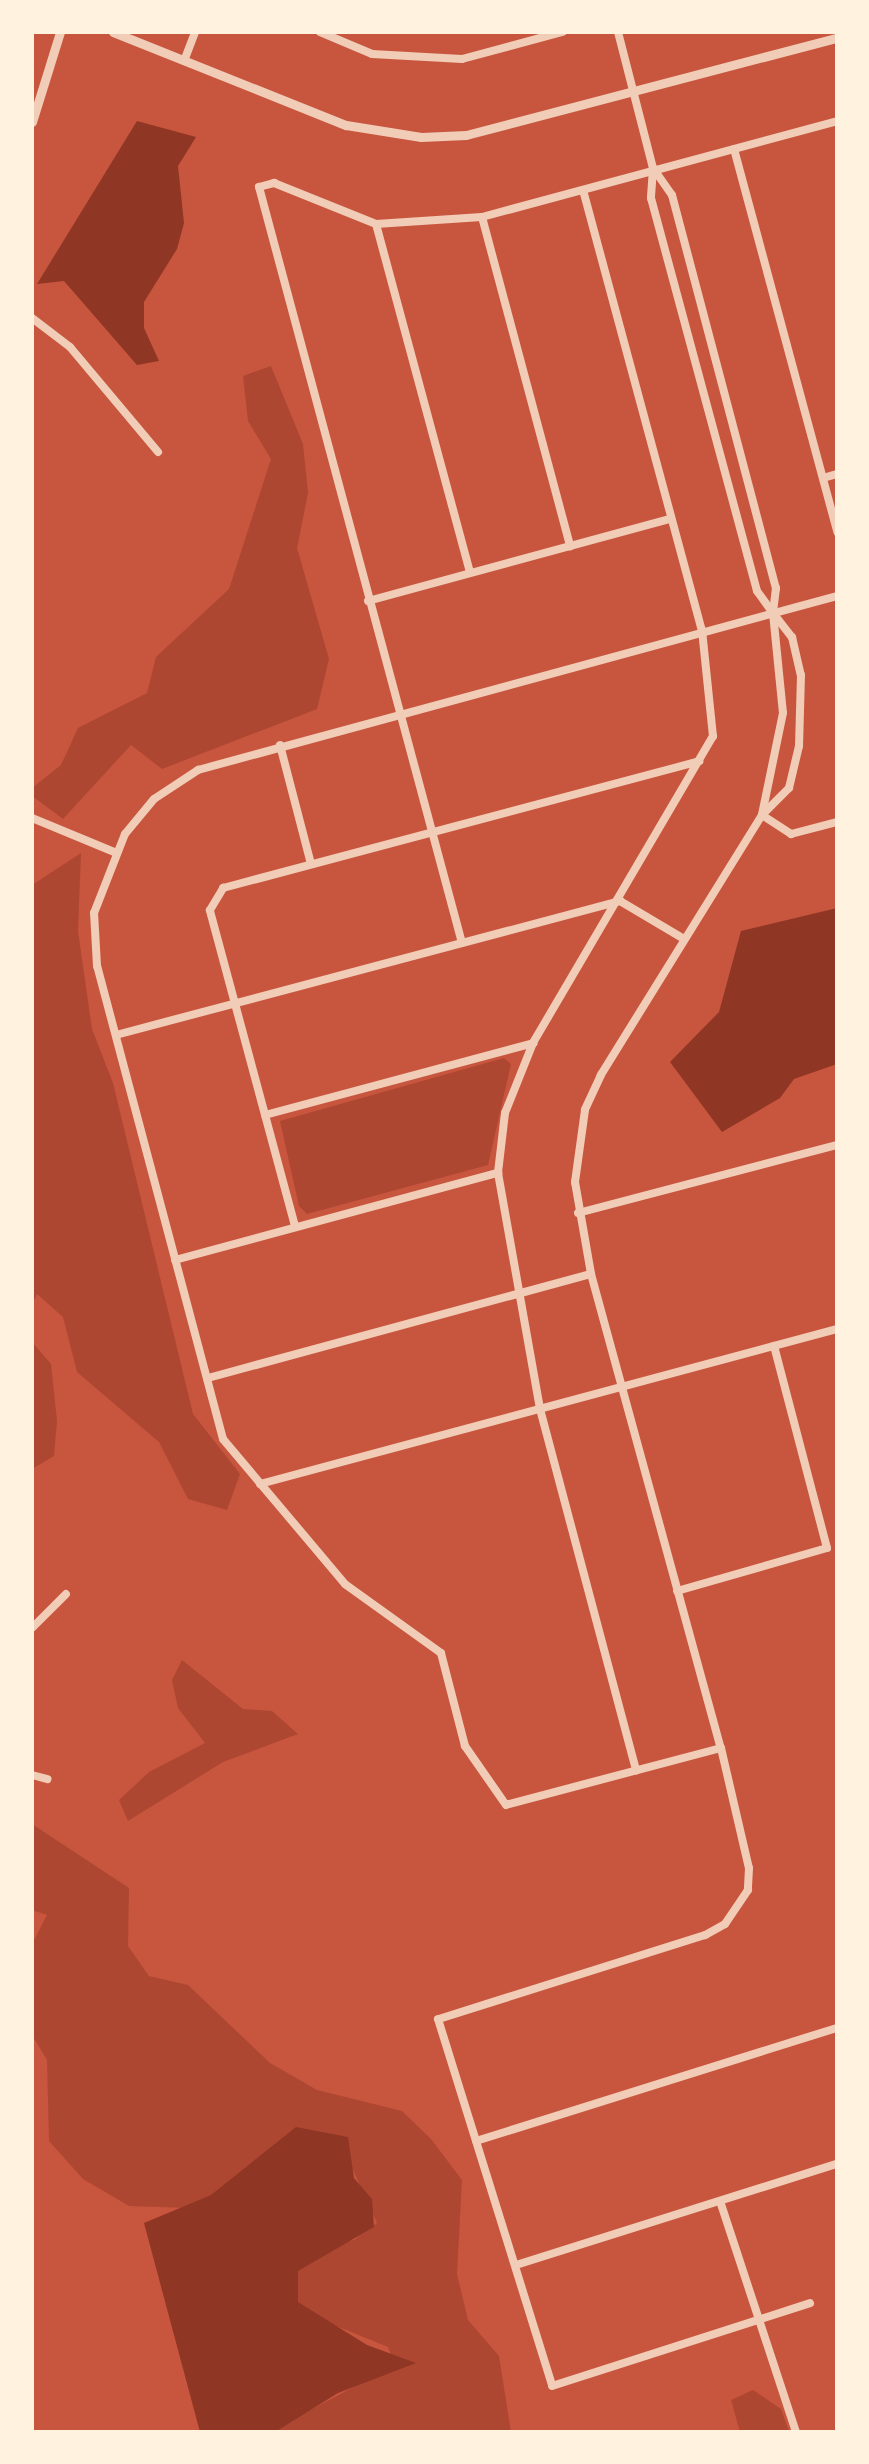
<!DOCTYPE html>
<html>
<head>
<meta charset="utf-8">
<style>
	body { margin:0 }
	#map { position:relative; width:869px; height:2464px; overflow:hidden; background:#c8553d; font-family:"Exo 2",sans-serif }
	div>[style] { position:absolute }
	[style*='--x'] { left:calc(var(--x)*1px); top:calc(var(--y)*1px); width:calc(var(--w)*1px); rotate:calc(var(--a)*1deg) }
	.green>* { inset:0; background:#ae4732 }
	.water>* { inset:0; background:#8f3625 }
	.minor>* { height:8px; margin:-4px; padding:0 4px; transform-origin:4px; border-radius:4px; background:#f1ccb7 }
	.tertiary>* { height:9px; margin:-4.5px; padding:0 4.5px; transform-origin:4.5px; border-radius:4.5px; background:#f1ccb7 }
	span { translate:-50% -50%; white-space:nowrap; text-align:center; line-height:1.15; -webkit-text-stroke:6px #fff3e0; paint-order:stroke }
	.frame { position:absolute; inset:0; border:34px solid #fff3e0; pointer-events:none }
</style>
</head>
<body>
<div id="map">
	<div class="green">
		<i style="clip-path:polygon(271px 366px,303px 444px,308px 493px,297px 548px,329px 659px,317px 709px,162px 769px,131px 745px,63px 819px,32px 796px,32px 788px,61px 765px,78px 728px,147px 693px,156px 657px,229px 589px,271px 459px,248px 421px,243px 376px)"></i>
		<i style="clip-path:polygon(81px 853px,78px 931px,92px 1029px,113px 1083px,193px 1414px,240px 1474px,227px 1510px,188px 1499px,159px 1442px,77px 1372px,63px 1317px,37px 1294px,32px 1305px,32px 885px)"></i>
		<i style="clip-path:polygon(504px 1058px,511px 1064px,488px 1165px,307px 1214px,299px 1206px,280px 1121px)"></i>
		<i style="clip-path:polygon(32px 1342px,51px 1364px,57px 1421px,54px 1456px,32px 1469px)"></i>
		<i style="clip-path:polygon(182px 1660px,243px 1709px,272px 1711px,298px 1734px,223px 1762px,128px 1821px,119px 1800px,149px 1772px,205px 1743px,178px 1708px,172px 1680px)"></i>
		<i style="clip-path:polygon(32px 1824px,129px 1888px,128px 1946px,149px 1976px,188px 1985px,270px 2063px,317px 2090px,402px 2111px,431px 2139px,462px 2180px,457px 2274px,468px 2320px,499px 2356px,511px 2432px,269px 2432px,395px 2365px,388px 2347px,314px 2317px,293px 2298px,298px 2251px,354px 2240px,377px 2223px,348px 2159px,327px 2133px,284px 2144px,226px 2190px,188px 2208px,129px 2206px,83px 2179px,49px 2141px,47px 2060px,32px 2035px,32px 1944px,47px 1915px,32px 1910px)"></i>
		<i style="clip-path:polygon(753px 2390px,781px 2409px,789px 2432px,740px 2432px,731px 2400px)"></i>
	</div>
	<div class="water">
		<i style="clip-path:polygon(137px 121px,196px 137px,178px 166px,184px 223px,177px 249px,144px 302px,144px 328px,159px 361px,137px 365px,64px 281px,37px 284px)"></i>
		<i style="clip-path:polygon(837px 908px,837px 1064px,794px 1079px,780px 1098px,722px 1132px,670px 1062px,719px 1012px,741px 931px)"></i>
		<i style="clip-path:polygon(296px 2127px,348px 2137px,354px 2178px,372px 2199px,374px 2227px,298px 2271px,298px 2302px,367px 2345px,416px 2363px,338px 2393px,275px 2432px,200px 2432px,144px 2223px,211px 2195px)"></i>
	</div>
	<div class="minor">
		<i style="--x:320;--y:32;--w:56;--a:22.9"></i>
		<i style="--x:372;--y:54;--w:90;--a:3.2"></i>
		<i style="--x:462;--y:59;--w:104;--a:-15.1"></i>
		<i style="--x:618;--y:32;--w:140;--a:75.6"></i>
		<i style="--x:653;--y:168;--w:30;--a:94"></i>
		<i style="--x:651;--y:198;--w:407;--a:74.9"></i>
		<i style="--x:757;--y:591;--w:27;--a:54"></i>
		<i style="--x:773;--y:613;--w:100;--a:84.3"></i>
		<i style="--x:783;--y:713;--w:103;--a:101.7"></i>
		<i style="--x:184;--y:61;--w:31;--a:-69"></i>
		<i style="--x:734;--y:149;--w:397;--a:74.9"></i>
		<i style="--x:653;--y:168;--w:33;--a:55"></i>
		<i style="--x:672;--y:195;--w:407;--a:75.2"></i>
		<i style="--x:776;--y:588;--w:25;--a:97"></i>
		<i style="--x:773;--y:613;--w:31;--a:52"></i>
		<i style="--x:792;--y:637;--w:39;--a:77"></i>
		<i style="--x:801;--y:675;--w:71;--a:91.6"></i>
		<i style="--x:799;--y:746;--w:43;--a:103.4"></i>
		<i style="--x:789;--y:788;--w:38;--a:135"></i>
		<i style="--x:762;--y:815;--w:306;--a:121.8"></i>
		<i style="--x:601;--y:1075;--w:38;--a:115"></i>
		<i style="--x:585;--y:1110;--w:73;--a:97.9"></i>
		<i style="--x:575;--y:1182;--w:93;--a:80.1"></i>
		<i style="--x:591;--y:1274;--w:492;--a:74.7"></i>
		<i style="--x:721;--y:1748;--w:123;--a:76.9"></i>
		<i style="--x:749;--y:1868;--w:22;--a:93"></i>
		<i style="--x:748;--y:1890;--w:41;--a:124.1"></i>
		<i style="--x:725;--y:1924;--w:23;--a:151"></i>
		<i style="--x:705;--y:1935;--w:280;--a:162.5"></i>
		<i style="--x:438;--y:2019;--w:384;--a:72.7"></i>
		<i style="--x:552;--y:2386;--w:271;--a:-17.8"></i>
		<i style="--x:583;--y:190;--w:456;--a:74.9"></i>
		<i style="--x:702;--y:630;--w:107;--a:84.1"></i>
		<i style="--x:713;--y:736;--w:356;--a:120.4"></i>
		<i style="--x:533;--y:1043;--w:75;--a:111.8"></i>
		<i style="--x:505;--y:1113;--w:60;--a:96.7"></i>
		<i style="--x:498;--y:1173;--w:240;--a:79.9"></i>
		<i style="--x:540;--y:1409;--w:374;--a:75.1"></i>
		<i style="--x:482;--y:217;--w:341;--a:75"></i>
		<i style="--x:376;--y:224;--w:361;--a:74.9"></i>
		<i style="--x:32;--y:318;--w:48;--a:37.3"></i>
		<i style="--x:70;--y:347;--w:137;--a:50"></i>
		<i style="--x:823;--y:478;--w:15;--a:-16"></i>
		<i style="--x:368;--y:601;--w:313;--a:-15.2"></i>
		<i style="--x:280;--y:745;--w:123;--a:75.4"></i>
		<i style="--x:762;--y:815;--w:35;--a:33"></i>
		<i style="--x:791;--y:834;--w:48;--a:-14.6"></i>
		<i style="--x:32;--y:818;--w:89;--a:22.5"></i>
		<i style="--x:462;--y:943;--w:783;--a:-105.03"></i>
		<i style="--x:259;--y:187;--w:16;--a:-15"></i>
		<i style="--x:274;--y:183;--w:110;--a:21.9"></i>
		<i style="--x:376;--y:224;--w:106;--a:-3.8"></i>
		<i style="--x:482;--y:217;--w:368;--a:-15.1"></i>
		<i style="--x:116;--y:1035;--w:522;--a:-14.89"></i>
		<i style="--x:620;--y:901;--w:74;--a:30.7"></i>
		<i style="--x:265;--y:1115;--w:278;--a:-15"></i>
		<i style="--x:578;--y:1213;--w:268;--a:-14.7"></i>
		<i style="--x:295;--y:1226;--w:327;--a:-105.1"></i>
		<i style="--x:210;--y:910;--w:26;--a:-59"></i>
		<i style="--x:223;--y:888;--w:493;--a:-14.9"></i>
		<i style="--x:175;--y:1260;--w:335;--a:-15.1"></i>
		<i style="--x:208;--y:1378;--w:397;--a:-15.2"></i>
		<i style="--x:260;--y:1484;--w:597;--a:-15.04"></i>
		<i style="--x:677;--y:1591;--w:156;--a:-16"></i>
		<i style="--x:827;--y:1548;--w:209;--a:-104.7"></i>
		<i style="--x:32;--y:1628;--w:48;--a:-45"></i>
		<i style="--x:721;--y:1748;--w:222;--a:165.2"></i>
		<i style="--x:506;--y:1805;--w:72;--a:-124.8"></i>
		<i style="--x:465;--y:1746;--w:96;--a:-104.5"></i>
		<i style="--x:441;--y:1653;--w:118;--a:-144.3"></i>
		<i style="--x:345;--y:1584;--w:189;--a:-130.1"></i>
		<i style="--x:223;--y:1439;--w:489;--a:-104.9"></i>
		<i style="--x:97;--y:966;--w:53;--a:-93.2"></i>
		<i style="--x:94;--y:913;--w:85;--a:-68.6"></i>
		<i style="--x:125;--y:834;--w:45;--a:-50.4"></i>
		<i style="--x:154;--y:799;--w:53;--a:-33.4"></i>
		<i style="--x:198;--y:770;--w:662;--a:-15.23"></i>
		<i style="--x:32;--y:1775;--w:16;--a:15"></i>
		<i style="--x:476;--y:2141;--w:378;--a:-17.4"></i>
		<i style="--x:720;--y:2201;--w:243;--a:71.8"></i>
		<i style="--x:516;--y:2265;--w:337;--a:-17.5"></i>
	</div>
	<div class="tertiary">
		<i style="--x:113;--y:32;--w:251;--a:21.8"></i>
		<i style="--x:346;--y:125;--w:76;--a:9.1"></i>
		<i style="--x:421;--y:137;--w:45;--a:-2.5"></i>
		<i style="--x:466;--y:135;--w:383;--a:-14.7"></i>
		<i style="--x:32;--y:122;--w:94;--a:-72.7"></i>
	</div>
	<div class="frame"></div>
</div>
</body>
</html>
